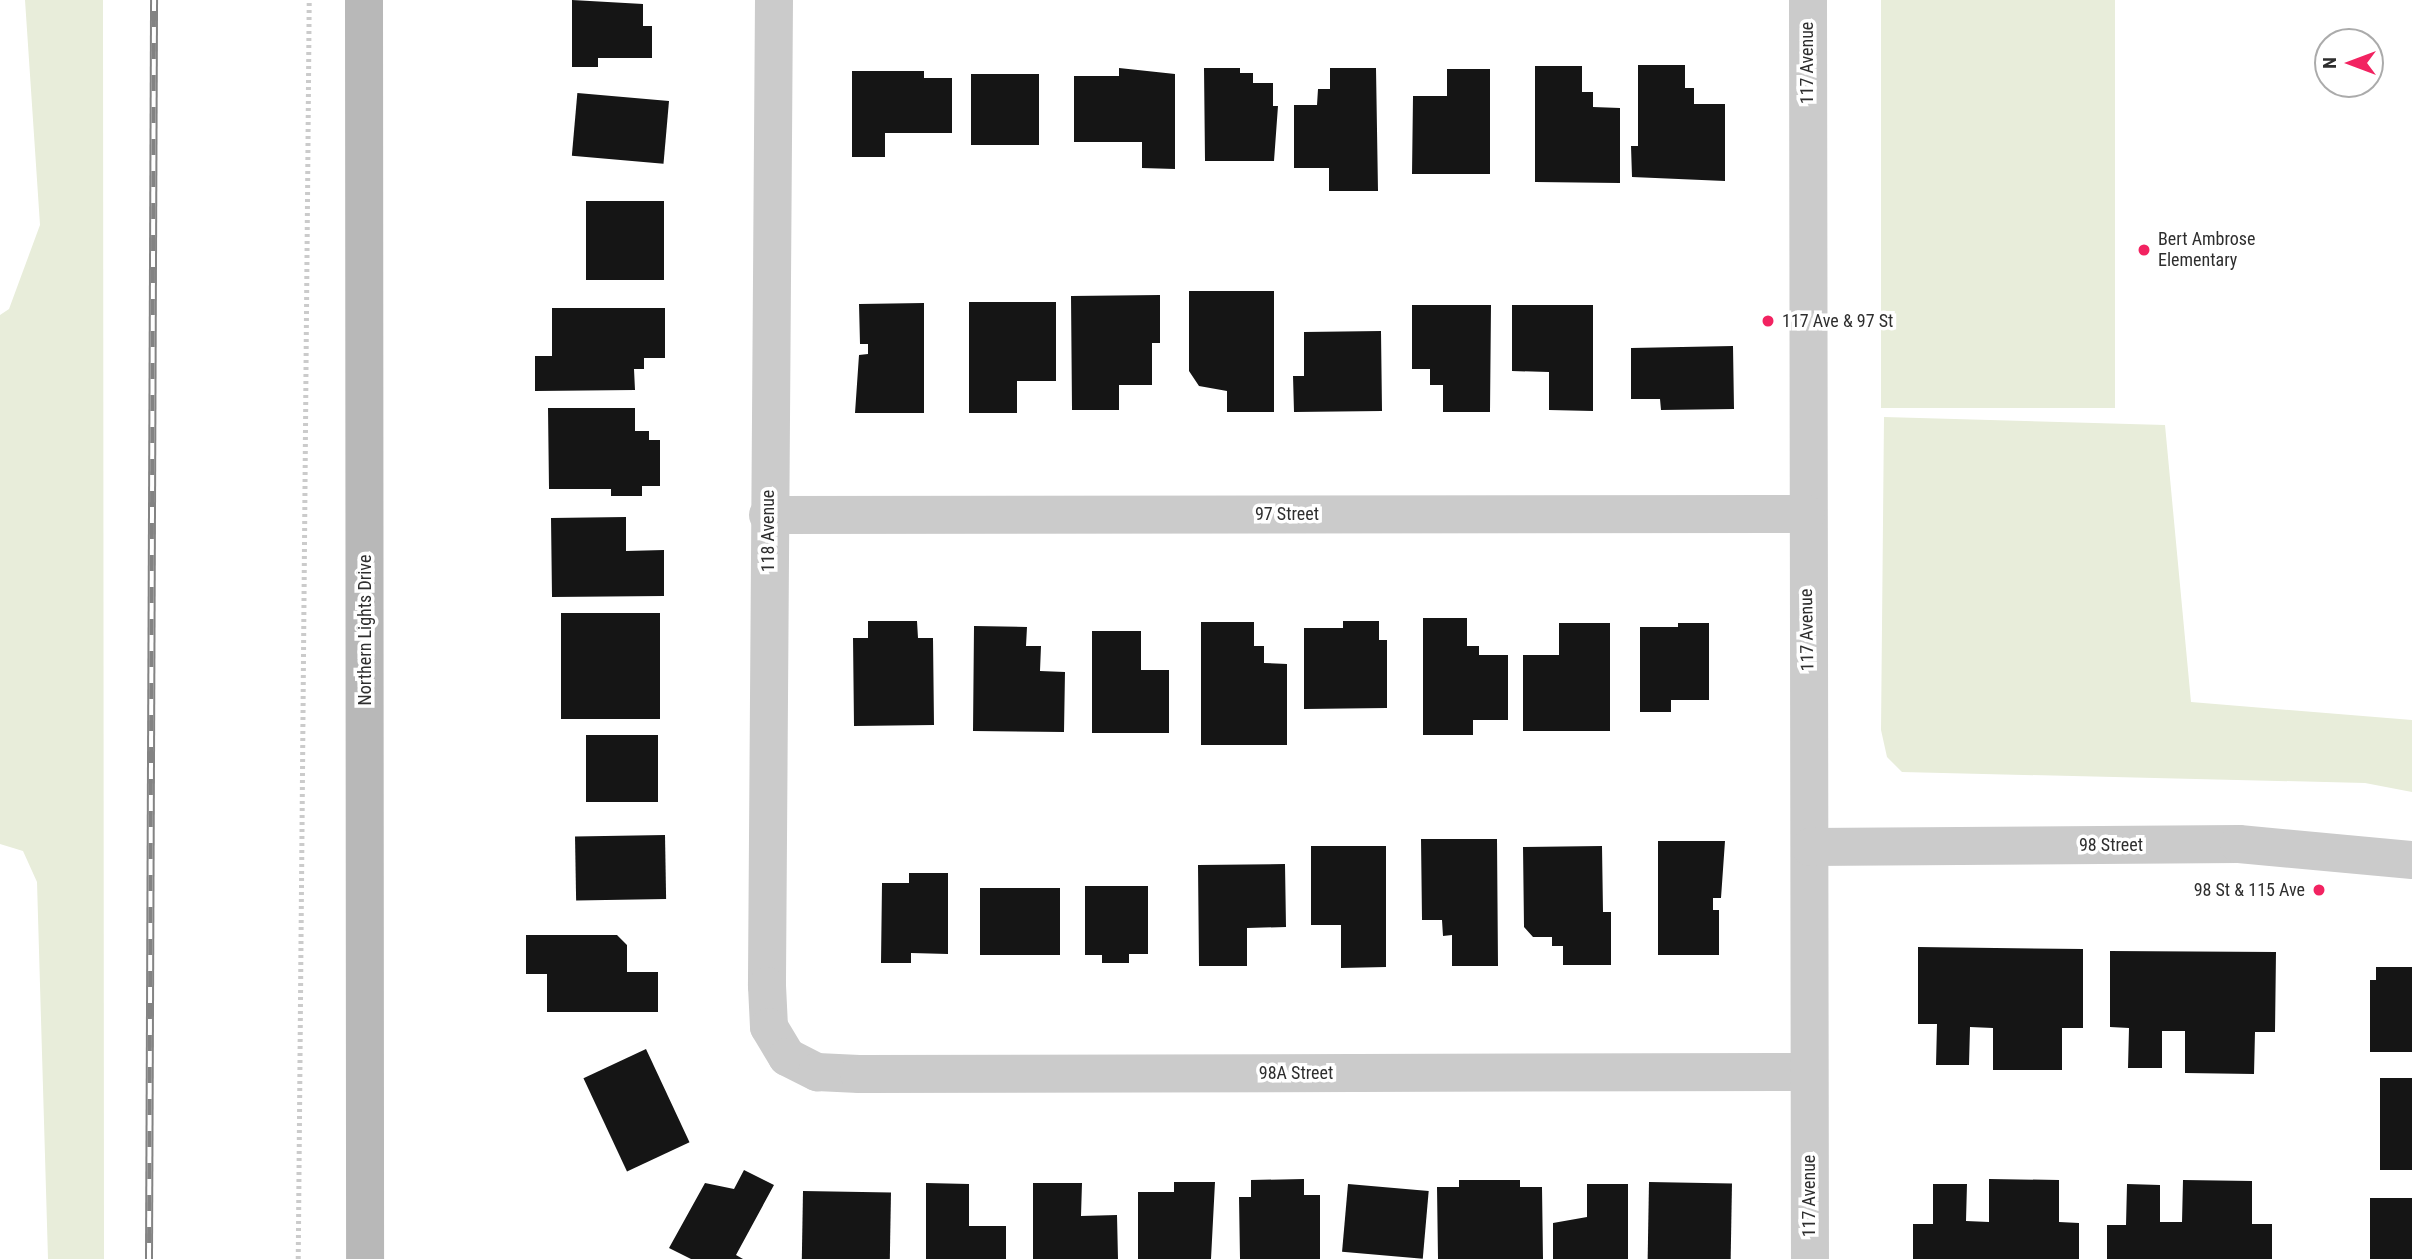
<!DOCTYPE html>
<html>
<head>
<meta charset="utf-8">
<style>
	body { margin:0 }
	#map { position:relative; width:2412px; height:1259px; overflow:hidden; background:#fff; font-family:"Roboto Condensed",sans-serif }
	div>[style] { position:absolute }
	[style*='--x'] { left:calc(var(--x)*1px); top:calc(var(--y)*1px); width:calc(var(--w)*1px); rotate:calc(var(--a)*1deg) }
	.green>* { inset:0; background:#e8edda; transform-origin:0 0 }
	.building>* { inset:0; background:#151515; transform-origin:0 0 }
	.path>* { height:4.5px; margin-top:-2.25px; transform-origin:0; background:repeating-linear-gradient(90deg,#cbcbcb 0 3.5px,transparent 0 7px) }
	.street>* { height:38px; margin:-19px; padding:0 19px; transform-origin:19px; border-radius:19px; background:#cbcbcb }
	.secondary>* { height:38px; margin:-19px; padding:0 19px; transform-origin:19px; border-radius:19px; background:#b8b8b8 }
	.rail>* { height:8px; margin-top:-4px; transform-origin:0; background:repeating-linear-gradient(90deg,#fff 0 16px,#838383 0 32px); box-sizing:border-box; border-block:2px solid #838383 }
	.dots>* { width:19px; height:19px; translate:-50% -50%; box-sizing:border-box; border:4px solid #fff; border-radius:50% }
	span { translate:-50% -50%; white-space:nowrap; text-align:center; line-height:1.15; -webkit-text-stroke:7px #fff; paint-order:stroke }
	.street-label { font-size:18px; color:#2e2e2e }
	.poi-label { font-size:18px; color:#2e2e2e }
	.left { translate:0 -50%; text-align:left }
	.right { translate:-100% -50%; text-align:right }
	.north { position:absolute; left:2314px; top:28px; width:70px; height:70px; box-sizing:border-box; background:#fff; border:2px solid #ababab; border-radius:50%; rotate:270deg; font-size:19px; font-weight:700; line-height:28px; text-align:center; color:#2e2e2e }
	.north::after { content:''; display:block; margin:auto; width:24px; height:32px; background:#f22361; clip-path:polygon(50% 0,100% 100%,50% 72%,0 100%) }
</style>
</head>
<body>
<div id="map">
	<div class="green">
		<i style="clip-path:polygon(25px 0,103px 0,104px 1259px,48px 1259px,37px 882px,23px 851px,0 844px,0 315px,9px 309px,40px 225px)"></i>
		<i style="left:1881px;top:0;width:234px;height:408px"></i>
		<i style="clip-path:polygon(1884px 417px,2165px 425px,2191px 702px,2412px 720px,2412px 792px,2365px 783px,1902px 772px,1887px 757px,1881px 730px)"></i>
	</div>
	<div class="building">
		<i style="clip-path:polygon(572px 0,643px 4px,643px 26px,652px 26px,652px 58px,598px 58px,598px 67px,572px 67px)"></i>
		<i style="clip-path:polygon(1638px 65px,1685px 65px,1685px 88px,1694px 88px,1694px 104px,1725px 104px,1725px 181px,1632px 177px,1631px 146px,1638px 146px)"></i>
		<i style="clip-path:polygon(1535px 66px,1582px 66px,1582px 92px,1593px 92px,1593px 107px,1620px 108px,1620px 183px,1535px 182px)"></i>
		<i style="clip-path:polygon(1119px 68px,1175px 74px,1175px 169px,1142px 168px,1142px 142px,1074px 142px,1074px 76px,1119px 76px)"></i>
		<i style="clip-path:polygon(1204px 68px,1240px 68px,1240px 73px,1253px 73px,1253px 83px,1273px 83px,1273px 106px,1278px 106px,1274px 161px,1205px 161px)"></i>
		<i style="clip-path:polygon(1330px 68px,1376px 68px,1378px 191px,1329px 191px,1329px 168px,1294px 168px,1294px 105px,1317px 105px,1318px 89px,1330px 89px)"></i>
		<i style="clip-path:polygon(1447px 69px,1490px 69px,1490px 174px,1412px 174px,1413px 96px,1447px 96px)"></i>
		<i style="clip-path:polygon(852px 71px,924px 71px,924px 78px,952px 78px,952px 133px,885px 133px,885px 157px,852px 157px)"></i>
		<i style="left:971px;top:74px;width:68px;height:71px"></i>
		<i style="left:669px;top:101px;width:63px;height:92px;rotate:95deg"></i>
		<i style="left:586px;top:201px;width:78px;height:79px"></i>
		<i style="clip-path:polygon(1189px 291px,1274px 291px,1274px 412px,1227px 412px,1227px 391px,1199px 386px,1189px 371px)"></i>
		<i style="clip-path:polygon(1160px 295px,1160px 343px,1152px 343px,1152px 385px,1119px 385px,1119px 410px,1072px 410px,1071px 296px)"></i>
		<i style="clip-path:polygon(969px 302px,1056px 302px,1056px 381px,1017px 381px,1017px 413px,969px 413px)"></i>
		<i style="clip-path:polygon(924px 303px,924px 413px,855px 413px,859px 355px,868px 354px,868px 344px,860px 344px,859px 304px)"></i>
		<i style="clip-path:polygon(1412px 305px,1491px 305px,1490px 412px,1443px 412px,1443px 385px,1430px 385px,1430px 369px,1412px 369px)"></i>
		<i style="clip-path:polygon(1512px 305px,1593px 305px,1593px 411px,1549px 410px,1549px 372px,1512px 371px)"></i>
		<i style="clip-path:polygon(552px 308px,665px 308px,665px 358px,644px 358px,644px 369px,634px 369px,635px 390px,535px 391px,535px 356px,552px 356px)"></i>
		<i style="clip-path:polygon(1381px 331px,1382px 411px,1294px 412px,1293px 376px,1304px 376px,1304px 332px)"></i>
		<i style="clip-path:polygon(1733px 346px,1734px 409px,1661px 410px,1660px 399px,1631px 399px,1631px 348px)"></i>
		<i style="clip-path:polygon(548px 408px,635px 408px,635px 431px,649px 431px,649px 440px,660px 440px,660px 486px,642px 486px,642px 496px,611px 496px,611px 489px,549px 489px)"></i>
		<i style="clip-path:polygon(626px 517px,626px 551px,664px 550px,664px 596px,552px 597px,551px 518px)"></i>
		<i style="left:561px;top:613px;width:99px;height:106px"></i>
		<i style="clip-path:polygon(1423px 618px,1467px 618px,1467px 646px,1479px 646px,1479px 655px,1508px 655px,1508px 720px,1473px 720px,1473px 735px,1423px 735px)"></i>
		<i style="clip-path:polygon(868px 621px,917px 621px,918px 638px,933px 638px,934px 725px,854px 726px,853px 638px,868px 638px)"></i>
		<i style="clip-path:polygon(1343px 621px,1379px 621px,1379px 640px,1387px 640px,1387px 708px,1304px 709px,1304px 628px,1343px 628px)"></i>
		<i style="clip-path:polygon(1201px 622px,1254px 622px,1254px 646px,1264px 646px,1264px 663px,1287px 664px,1287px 745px,1201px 745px)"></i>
		<i style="clip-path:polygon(1559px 623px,1610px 623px,1610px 731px,1523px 731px,1523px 655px,1559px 655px)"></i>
		<i style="clip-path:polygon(1678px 623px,1709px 623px,1709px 700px,1671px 700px,1671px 712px,1640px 712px,1640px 627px,1678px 627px)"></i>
		<i style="clip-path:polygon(974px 626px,1027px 627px,1026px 646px,1041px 646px,1040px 671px,1065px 672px,1064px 732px,973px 731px)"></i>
		<i style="clip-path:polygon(1092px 631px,1141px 631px,1141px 670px,1169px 670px,1169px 733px,1092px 733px)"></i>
		<i style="left:586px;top:735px;width:72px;height:67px"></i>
		<i style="left:665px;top:835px;width:64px;height:90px;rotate:89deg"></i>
		<i style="clip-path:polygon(1421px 839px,1497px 839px,1498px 966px,1452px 966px,1452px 935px,1443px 936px,1442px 920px,1422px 920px)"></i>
		<i style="clip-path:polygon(1658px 841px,1725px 841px,1721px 898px,1713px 898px,1713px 910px,1719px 910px,1719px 955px,1658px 955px)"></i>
		<i style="clip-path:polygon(1311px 846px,1386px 846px,1386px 967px,1341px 968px,1341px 925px,1311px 925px)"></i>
		<i style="clip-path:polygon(1602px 846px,1603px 912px,1611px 912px,1611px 965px,1563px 965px,1563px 946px,1552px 946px,1552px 937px,1533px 937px,1524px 927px,1523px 847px)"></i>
		<i style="clip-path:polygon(1285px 864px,1286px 927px,1247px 928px,1247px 966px,1199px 966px,1198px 865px)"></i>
		<i style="clip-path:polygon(909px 873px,948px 873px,948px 954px,911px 953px,911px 963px,881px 963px,882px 883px,909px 883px)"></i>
		<i style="clip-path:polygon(1085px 886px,1148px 886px,1148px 954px,1129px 954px,1129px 963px,1102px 963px,1102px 955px,1085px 955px)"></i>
		<i style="left:980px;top:888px;width:80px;height:67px"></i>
		<i style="clip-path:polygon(526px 935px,617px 935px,627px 945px,627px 972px,658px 972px,658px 1012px,547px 1012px,547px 974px,526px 974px)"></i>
		<i style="clip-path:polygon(1918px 947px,2083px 949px,2083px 1028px,2062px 1028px,2062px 1070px,1993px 1070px,1993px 1028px,1970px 1027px,1969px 1065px,1936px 1065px,1937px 1024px,1918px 1024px)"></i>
		<i style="clip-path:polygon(2110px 951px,2276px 952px,2275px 1032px,2255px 1032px,2254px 1074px,2185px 1073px,2185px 1031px,2162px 1031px,2162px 1068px,2128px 1068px,2129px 1028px,2110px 1027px)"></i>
		<i style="clip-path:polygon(2376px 967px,2412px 967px,2412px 1052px,2370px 1052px,2370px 980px,2376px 980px)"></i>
		<i style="left:646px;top:1049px;width:103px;height:69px;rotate:65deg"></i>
		<i style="left:2380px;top:1078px;width:32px;height:92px"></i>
		<i style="clip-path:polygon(744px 1170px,774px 1185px,736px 1255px,743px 1259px,691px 1259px,669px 1248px,705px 1183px,734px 1189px)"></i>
		<i style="clip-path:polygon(1304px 1179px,1304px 1195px,1320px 1195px,1320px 1259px,1240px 1259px,1239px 1197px,1251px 1197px,1251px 1180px)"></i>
		<i style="clip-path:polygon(1989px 1179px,2059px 1180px,2059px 1222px,2079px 1223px,2079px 1259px,1913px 1259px,1913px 1224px,1933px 1224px,1933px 1184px,1967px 1184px,1966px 1221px,1989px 1222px)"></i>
		<i style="clip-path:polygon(1459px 1180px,1520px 1180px,1520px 1187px,1542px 1187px,1543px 1259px,1438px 1259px,1437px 1187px,1459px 1187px)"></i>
		<i style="clip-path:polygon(2183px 1180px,2252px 1181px,2252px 1224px,2272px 1224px,2272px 1259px,2107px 1259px,2107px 1225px,2126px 1225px,2127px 1184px,2160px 1185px,2160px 1222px,2182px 1222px)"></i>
		<i style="clip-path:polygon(1174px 1182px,1215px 1182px,1211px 1259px,1138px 1259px,1138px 1192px,1174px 1192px)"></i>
		<i style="left:1649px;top:1182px;width:83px;height:77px;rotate:1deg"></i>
		<i style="clip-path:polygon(926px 1183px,969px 1184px,969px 1226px,1006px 1226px,1006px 1259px,926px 1259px)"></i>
		<i style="clip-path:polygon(1033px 1183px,1082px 1183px,1081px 1216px,1117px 1215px,1118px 1259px,1033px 1259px)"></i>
		<i style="left:1348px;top:1184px;width:81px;height:68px;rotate:5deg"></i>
		<i style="clip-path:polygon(1587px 1184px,1628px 1184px,1628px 1259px,1553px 1259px,1553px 1223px,1587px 1217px)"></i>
		<i style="left:803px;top:1191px;width:88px;height:68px;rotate:1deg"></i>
		<i style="left:2412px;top:1198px;width:61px;height:42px;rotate:90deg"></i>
	</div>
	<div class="path">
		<i style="--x:298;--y:1259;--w:1259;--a:-89.5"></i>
	</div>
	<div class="street">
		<i style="--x:774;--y:0;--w:986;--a:90.41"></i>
		<i style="--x:767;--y:986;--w:41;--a:87.2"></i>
		<i style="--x:769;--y:1027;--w:35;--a:59"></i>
		<i style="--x:787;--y:1057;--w:34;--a:27"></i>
		<i style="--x:817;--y:1072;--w:42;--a:2.7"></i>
		<i style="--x:859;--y:1074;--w:949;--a:-0.12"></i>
		<i style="--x:1808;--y:0;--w:1259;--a:89.91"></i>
		<i style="--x:768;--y:515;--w:1038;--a:-0.06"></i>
		<i style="--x:1810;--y:847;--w:429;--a:-0.4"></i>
		<i style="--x:2239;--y:844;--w:174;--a:5.3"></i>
	</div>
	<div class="secondary">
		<i style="--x:364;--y:0;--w:1259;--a:89.95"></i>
	</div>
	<div class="rail">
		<i style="--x:149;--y:1259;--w:1259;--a:-89.77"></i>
	</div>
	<div class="dots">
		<i style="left:2144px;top:250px;background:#f22361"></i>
		<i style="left:1768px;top:321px;background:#f22361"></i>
		<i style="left:2319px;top:890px;background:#f22361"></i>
	</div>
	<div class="street-label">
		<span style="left:1807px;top:63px;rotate:-90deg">117 Avenue</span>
		<span style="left:1287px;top:514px">97 Street</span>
		<span style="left:768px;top:531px;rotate:-90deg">118 Avenue</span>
		<span style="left:365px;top:630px;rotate:-90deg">Northern Lights Drive</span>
		<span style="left:1807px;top:630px;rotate:-91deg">117 Avenue</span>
		<span style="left:2111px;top:845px">98 Street</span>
		<span style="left:1296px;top:1073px">98A Street</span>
		<span style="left:1809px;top:1196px;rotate:-90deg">117 Avenue</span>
	</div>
	<div class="poi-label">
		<span class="left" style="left:2158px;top:250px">Bert Ambrose<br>Elementary</span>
		<span class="left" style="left:1782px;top:321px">117 Ave &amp; 97 St</span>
		<span class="right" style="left:2305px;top:890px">98 St &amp; 115 Ave</span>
	</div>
	<div class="north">N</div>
</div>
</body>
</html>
